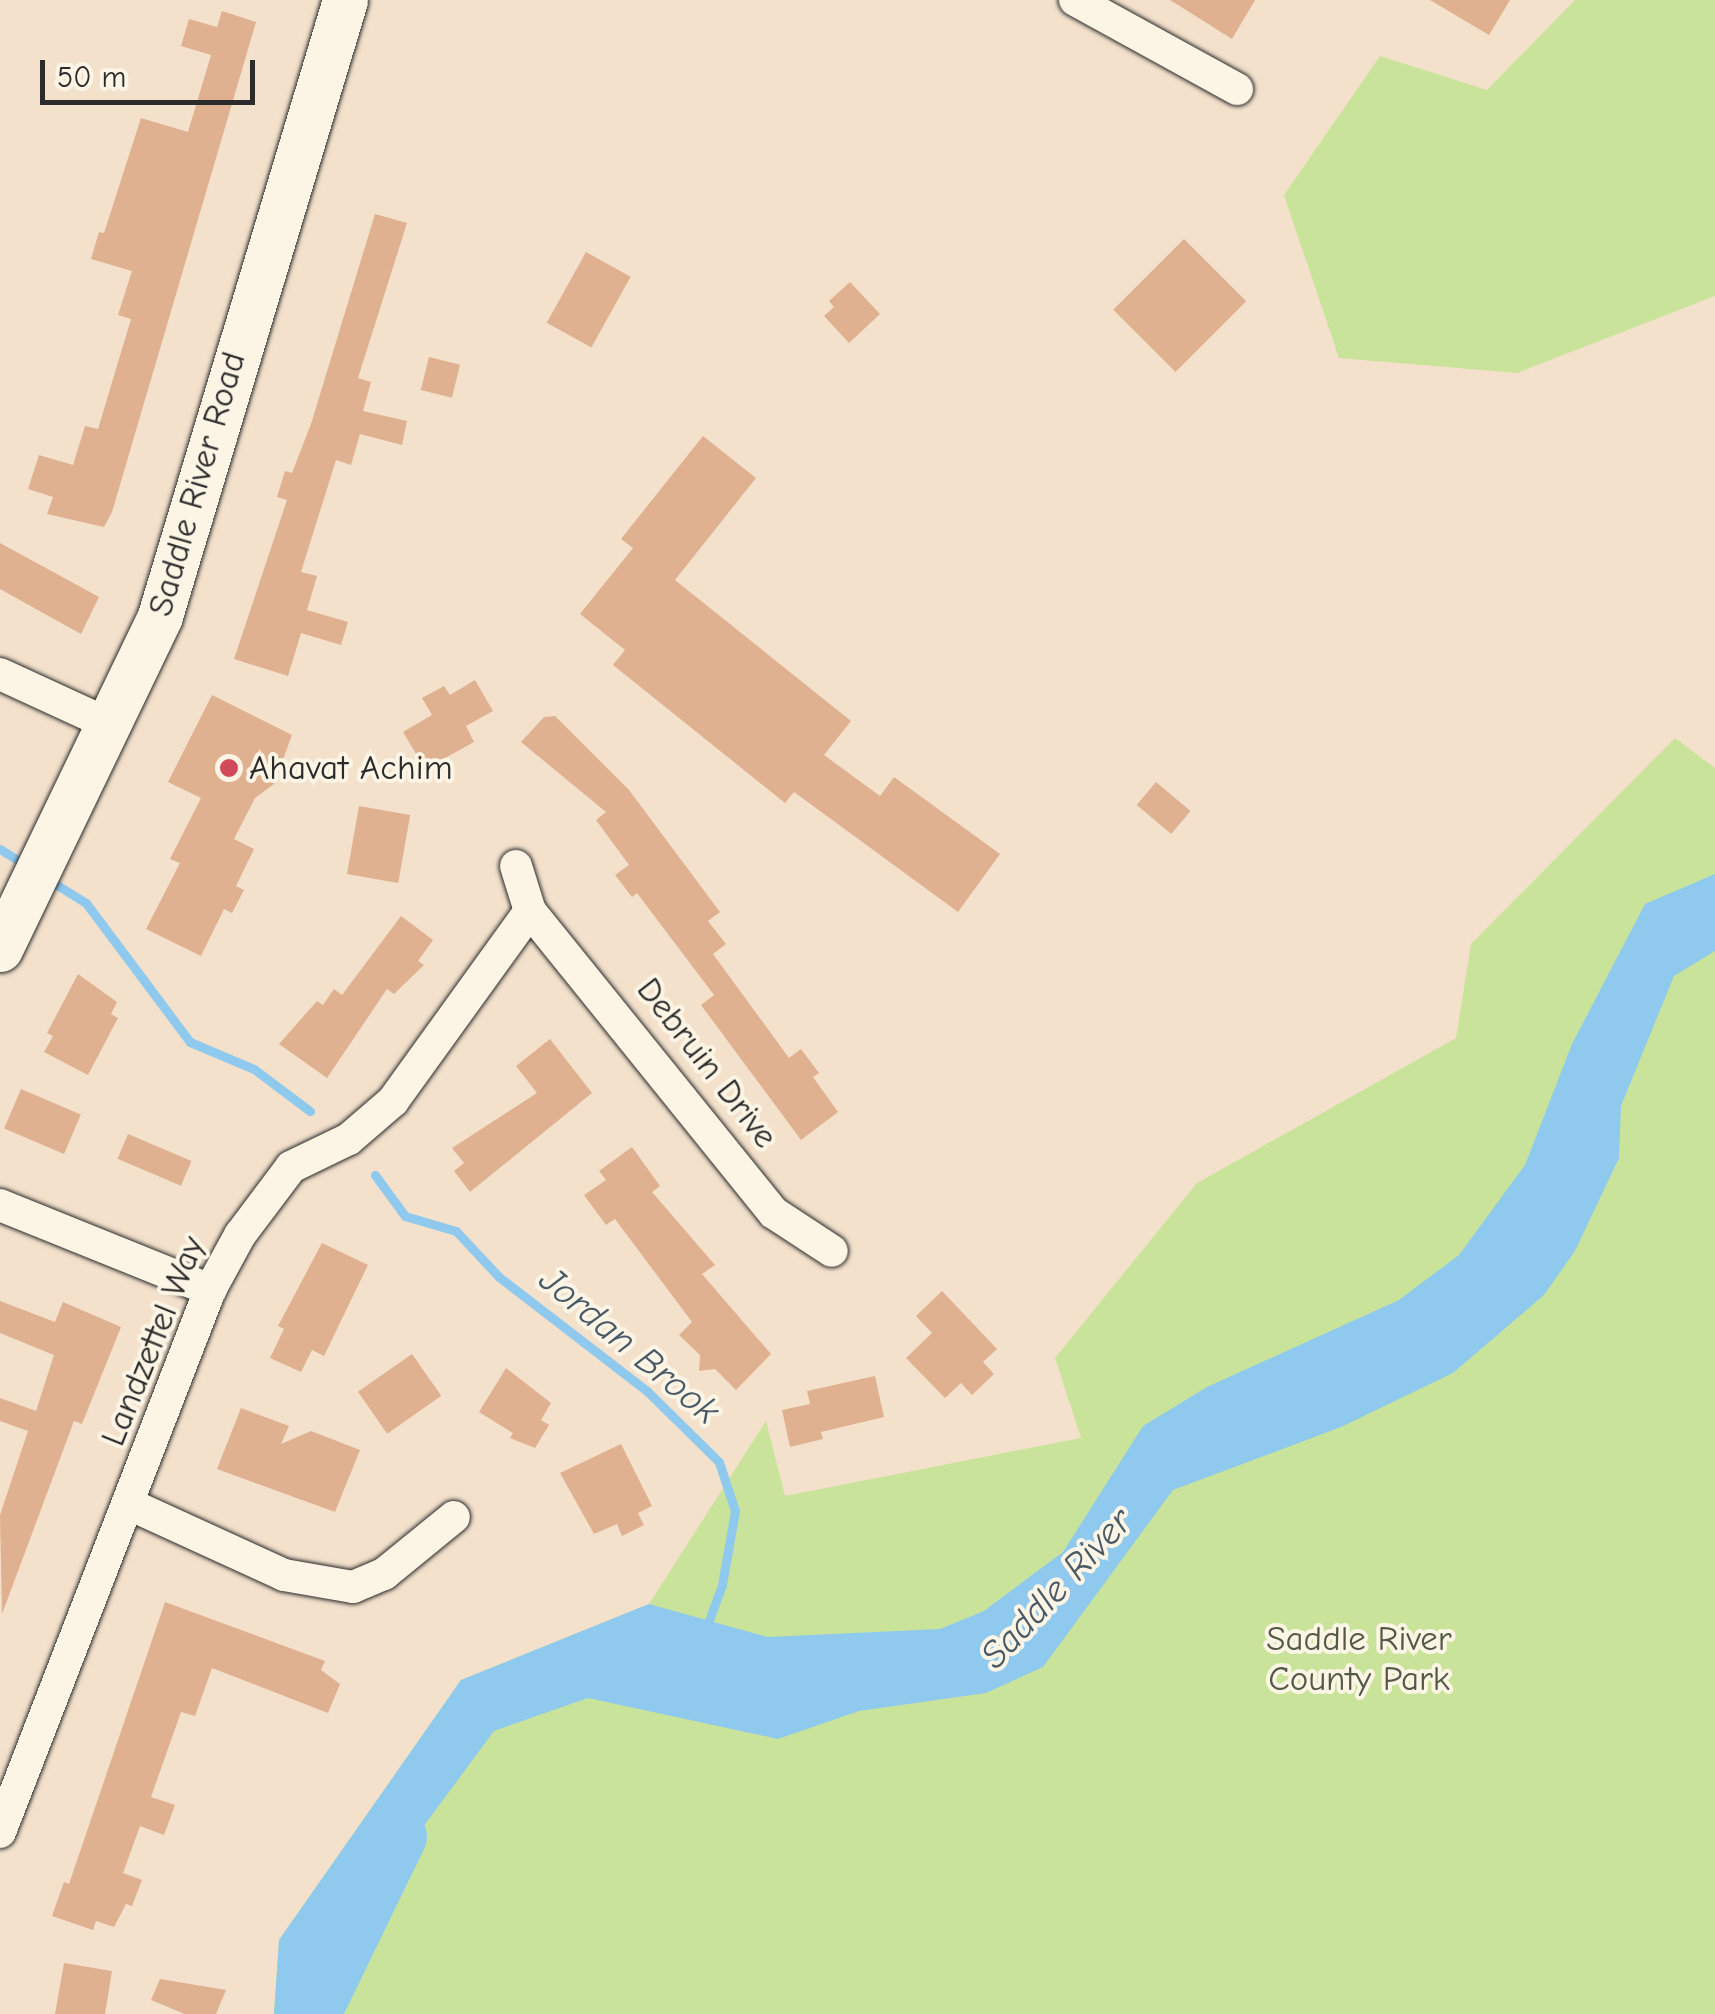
<!DOCTYPE html>
<html>
<head>
<meta charset="utf-8">
<style>
	body { margin:0 }
	#map { position:relative; width:1715px; height:2014px; overflow:hidden; background:#f3e1cc; font-family:"Comic Neue",sans-serif }
	div>[style] { position:absolute }
	[style*='--x'] { left:calc(var(--x)*1px); top:calc(var(--y)*1px); width:calc(var(--w)*1px); rotate:calc(var(--a)*1deg) }
	.green>* { inset:0; background:#c9e49a }
	.water>* { inset:0; background:#8fc9ee }
	.stream>* { height:9px; margin:-4.5px; padding:0 4.5px; transform-origin:4.5px; border-radius:4.5px; background:#8fc9ee }
	.river>* { height:52px; margin:-26px; padding:0 26px; transform-origin:26px; border-radius:26px; background:#8fc9ee }
	.building>* { inset:0; background:#dfb190; transform-origin:0 0 }
	.roads { filter:drop-shadow(0 0 2px #2b2b2b) drop-shadow(0 0 2px #2b2b2b) }
	.minor>* { height:32px; margin:-16px; padding:0 16px; transform-origin:16px; border-radius:16px; background:#fcf5e5 }
	.secondary>* { height:45px; margin:-22.5px; padding:0 22.5px; transform-origin:22.5px; border-radius:22.5px; background:#fcf5e5 }
	.dots>* { width:28px; height:28px; translate:-50% -50%; box-sizing:border-box; border:5px solid #fcf5e5; border-radius:50% }
	span { translate:-50% -50%; white-space:nowrap; text-align:center; line-height:1.15; -webkit-text-stroke:8px #fcf5e5; paint-order:stroke }
	.street-label { font-size:35px; color:#2b2b2b }
	.poi-label { font-size:35px; color:#2b2b2b }
	.left { translate:0 -50%; text-align:left }
	.park-label { font-size:35px; color:#525947 }
	.water-label { font-size:38px; color:#495a66; font-style:italic }
	.scale { position:absolute; left:40px; top:60px; width:215px; height:45px; box-sizing:border-box; border:5px solid #2b2b2b; border-top:0; padding-left:12px; font-size:30px; line-height:35px; white-space:nowrap; color:#2b2b2b; -webkit-text-stroke:8px #fcf5e5; paint-order:stroke }
</style>
</head>
<body>
<div id="map">
	<div class="green">
		<i style="clip-path:polygon(1575px 0,1715px 0,1715px 296px,1517px 373px,1339px 358px,1284px 195px,1380px 56px,1487px 90px)"></i>
		<i style="clip-path:polygon(1675px 738px,1715px 768px,1715px 2014px,274px 2014px,279px 1940px,461px 1680px,649px 1604px,766px 1421px,785px 1496px,1081px 1438px,1055px 1358px,1197px 1183px,1456px 1038px,1471px 944px)"></i>
	</div>
	<div class="water">
		<i style="clip-path:polygon(1715px 874px,1715px 951px,1674px 976px,1621px 1106px,1619px 1158px,1575px 1251px,1544px 1295px,1453px 1373px,1341px 1427px,1173px 1490px,1043px 1667px,986px 1693px,859px 1711px,778px 1739px,588px 1698px,494px 1731px,369px 1900px,341px 1922px,336px 2014px,274px 2014px,279px 1940px,461px 1680px,649px 1604px,768px 1637px,940px 1629px,984px 1611px,1063px 1552px,1143px 1426px,1207px 1387px,1399px 1300px,1459px 1255px,1525px 1165px,1572px 1044px,1645px 904px)"></i>
	</div>
	<div class="stream">
		<i style="--x:0;--y:849;--w:32;--a:32"></i>
		<i style="--x:49;--y:880;--w:44;--a:31.9"></i>
		<i style="--x:86;--y:903;--w:174;--a:53.2"></i>
		<i style="--x:190;--y:1042;--w:69;--a:22.9"></i>
		<i style="--x:254;--y:1069;--w:70;--a:36.9"></i>
		<i style="--x:375;--y:1175;--w:51;--a:53.8"></i>
		<i style="--x:405;--y:1216;--w:53;--a:16.4"></i>
		<i style="--x:456;--y:1231;--w:63;--a:46.9"></i>
		<i style="--x:499;--y:1277;--w:187;--a:37.6"></i>
		<i style="--x:647;--y:1391;--w:101;--a:44.6"></i>
		<i style="--x:719;--y:1462;--w:52;--a:71.9"></i>
		<i style="--x:735;--y:1511;--w:75;--a:100"></i>
		<i style="--x:722;--y:1585;--w:49;--a:110.3"></i>
	</div>
	<div class="river">
		<i style="--x:315;--y:2014;--w:197;--a:-64.1"></i>
	</div>
	<div class="building">
		<i style="clip-path:polygon(1170px 0,1255px 0,1232px 39px)"></i>
		<i style="clip-path:polygon(1430px 0,1510px 0,1489px 35px)"></i>
		<i style="clip-path:polygon(222px 11px,256px 22px,112px 512px,104px 527px,47px 514px,53px 497px,28px 489px,39px 455px,73px 465px,85px 426px,98px 429px,131px 319px,118px 315px,132px 271px,91px 259px,99px 232px,104px 233px,141px 118px,188px 132px,211px 55px,181px 46px,189px 19px,217px 27px)"></i>
		<i style="clip-path:polygon(375px 214px,407px 223px,358px 378px,371px 382px,363px 411px,407px 421px,402px 445px,360px 434px,351px 465px,336px 460px,301px 572px,317px 576px,307px 610px,348px 622px,341px 645px,301px 633px,288px 676px,234px 659px,287px 500px,277px 497px,285px 471px,292px 473px,311px 424px)"></i>
		<i style="left:1184px;top:239px;width:88px;height:100px;rotate:45deg"></i>
		<i style="left:586px;top:252px;width:51px;height:81px;rotate:29deg"></i>
		<i style="clip-path:polygon(850px 282px,880px 314px,849px 343px,824px 316px,834px 307px,829px 301px)"></i>
		<i style="left:429px;top:357px;width:32px;height:34px;rotate:14deg"></i>
		<i style="clip-path:polygon(703px 436px,756px 478px,675px 580px,851px 721px,824px 755px,880px 796px,894px 777px,1000px 854px,958px 912px,794px 792px,785px 803px,613px 665px,625px 650px,580px 614px,633px 548px,621px 539px)"></i>
		<i style="clip-path:polygon(0 543px,99px 597px,81px 634px,0 589px)"></i>
		<i style="clip-path:polygon(475px 680px,493px 711px,466px 726px,474px 742px,425px 769px,403px 732px,432px 715px,422px 698px,444px 686px,450px 695px)"></i>
		<i style="clip-path:polygon(212px 695px,292px 735px,274px 784px,255px 798px,234px 839px,254px 849px,236px 886px,244px 890px,232px 913px,224px 909px,201px 956px,146px 929px,180px 863px,170px 859px,201px 798px,168px 782px)"></i>
		<i style="clip-path:polygon(555px 716px,629px 790px,720px 912px,708px 921px,726px 944px,713px 954px,789px 1058px,801px 1049px,819px 1073px,813px 1077px,838px 1112px,801px 1140px,701px 1005px,714px 995px,637px 893px,632px 897px,615px 875px,629px 865px,596px 820px,606px 812px,521px 742px,544px 717px)"></i>
		<i style="left:1156px;top:782px;width:45px;height:30px;rotate:40deg"></i>
		<i style="left:359px;top:806px;width:52px;height:69px;rotate:10deg"></i>
		<i style="clip-path:polygon(401px 916px,433px 940px,418px 961px,424px 965px,394px 994px,387px 989px,327px 1078px,279px 1044px,317px 1001px,323px 1005px,334px 989px,342px 995px)"></i>
		<i style="clip-path:polygon(78px 974px,117px 1002px,111px 1014px,118px 1018px,88px 1075px,44px 1052px,53px 1036px,47px 1033px)"></i>
		<i style="clip-path:polygon(550px 1039px,592px 1093px,470px 1192px,454px 1171px,464px 1163px,452px 1148px,537px 1093px,516px 1066px)"></i>
		<i style="left:21px;top:1089px;width:65px;height:43px;rotate:23deg"></i>
		<i style="left:128px;top:1134px;width:69px;height:27px;rotate:23deg"></i>
		<i style="clip-path:polygon(632px 1147px,660px 1186px,652px 1192px,715px 1265px,702px 1274px,771px 1354px,736px 1390px,715px 1369px,699px 1371px,700px 1355px,679px 1335px,692px 1322px,615px 1219px,606px 1225px,584px 1195px,606px 1180px,599px 1171px)"></i>
		<i style="clip-path:polygon(322px 1243px,368px 1265px,324px 1356px,312px 1350px,301px 1372px,270px 1358px,284px 1329px,278px 1326px)"></i>
		<i style="clip-path:polygon(942px 1291px,997px 1349px,983px 1362px,994px 1374px,972px 1395px,961px 1383px,945px 1398px,906px 1358px,932px 1333px,916px 1316px)"></i>
		<i style="clip-path:polygon(0 1301px,55px 1322px,63px 1302px,121px 1327px,82px 1424px,74px 1421px,2px 1614px,0 1515px,28px 1431px,0 1421px,0 1398px,36px 1411px,54px 1355px,0 1333px)"></i>
		<i style="left:412px;top:1354px;width:51px;height:66px;rotate:55deg"></i>
		<i style="clip-path:polygon(506px 1368px,551px 1403px,541px 1420px,549px 1425px,535px 1448px,510px 1438px,513px 1433px,479px 1412px)"></i>
		<i style="clip-path:polygon(875px 1376px,884px 1417px,821px 1432px,823px 1439px,790px 1447px,782px 1410px,810px 1404px,807px 1391px)"></i>
		<i style="clip-path:polygon(241px 1408px,289px 1426px,281px 1444px,311px 1431px,360px 1450px,335px 1512px,217px 1469px)"></i>
		<i style="clip-path:polygon(621px 1444px,652px 1506px,638px 1513px,644px 1525px,622px 1536px,617px 1524px,594px 1534px,560px 1473px)"></i>
		<i style="clip-path:polygon(165px 1602px,325px 1661px,321px 1670px,340px 1684px,328px 1713px,212px 1668px,195px 1716px,181px 1712px,151px 1797px,175px 1805px,164px 1835px,140px 1826px,123px 1873px,142px 1880px,132px 1906px,126px 1904px,114px 1927px,96px 1921px,93px 1930px,52px 1916px,64px 1882px,69px 1884px)"></i>
		<i style="clip-path:polygon(64px 1963px,112px 1971px,105px 2014px,55px 2014px)"></i>
		<i style="clip-path:polygon(160px 1979px,226px 1990px,216px 2014px,185px 2014px,151px 2000px)"></i>
	</div>
	<div class="roads">
		<div class="minor">
			<i style="--x:1075;--y:0;--w:185;--a:28.8"></i>
			<i style="--x:0;--y:674;--w:122;--a:24.7"></i>
			<i style="--x:516;--y:866;--w:47;--a:72.7"></i>
			<i style="--x:530;--y:911;--w:388;--a:51.1"></i>
			<i style="--x:774;--y:1213;--w:69;--a:33.2"></i>
			<i style="--x:0;--y:1205;--w:227;--a:22"></i>
			<i style="--x:129;--y:1504;--w:170;--a:24.6"></i>
			<i style="--x:284;--y:1575;--w:70;--a:9.9"></i>
			<i style="--x:353;--y:1587;--w:34;--a:-23"></i>
			<i style="--x:384;--y:1574;--w:90;--a:-39.2"></i>
			<i style="--x:0;--y:1832;--w:581;--a:-68.82"></i>
			<i style="--x:210;--y:1290;--w:63;--a:-61.4"></i>
			<i style="--x:240;--y:1235;--w:85;--a:-53.1"></i>
			<i style="--x:291;--y:1167;--w:64;--a:-25.8"></i>
			<i style="--x:349;--y:1139;--w:58;--a:-40.8"></i>
			<i style="--x:393;--y:1101;--w:234;--a:-54.2"></i>
		</div>
		<div class="secondary">
			<i style="--x:0;--y:949;--w:369;--a:-64.3"></i>
			<i style="--x:160;--y:616;--w:643;--a:-73.28"></i>
		</div>
	</div>
	<div class="dots">
		<i style="left:229px;top:768px;background:#d1495b"></i>
	</div>
	<div class="street-label">
		<span style="left:197px;top:484px;rotate:-74deg">Saddle River Road</span>
		<span style="left:707px;top:1063px;rotate:52deg">Debruin Drive</span>
		<span style="left:153px;top:1341px;rotate:-68deg">Landzettel Way</span>
	</div>
	<div class="poi-label">
		<span class="left" style="left:249px;top:768px">Ahavat Achim</span>
	</div>
	<div class="park-label">
		<span style="left:1359px;top:1659px">Saddle River<br>County Park</span>
	</div>
	<div class="water-label">
		<span style="left:629px;top:1346px;rotate:40deg">Jordan Brook</span>
		<span style="left:1057px;top:1589px;rotate:-47deg">Saddle River</span>
	</div>
	<div class="scale">50 m</div>
</div>
</body>
</html>
